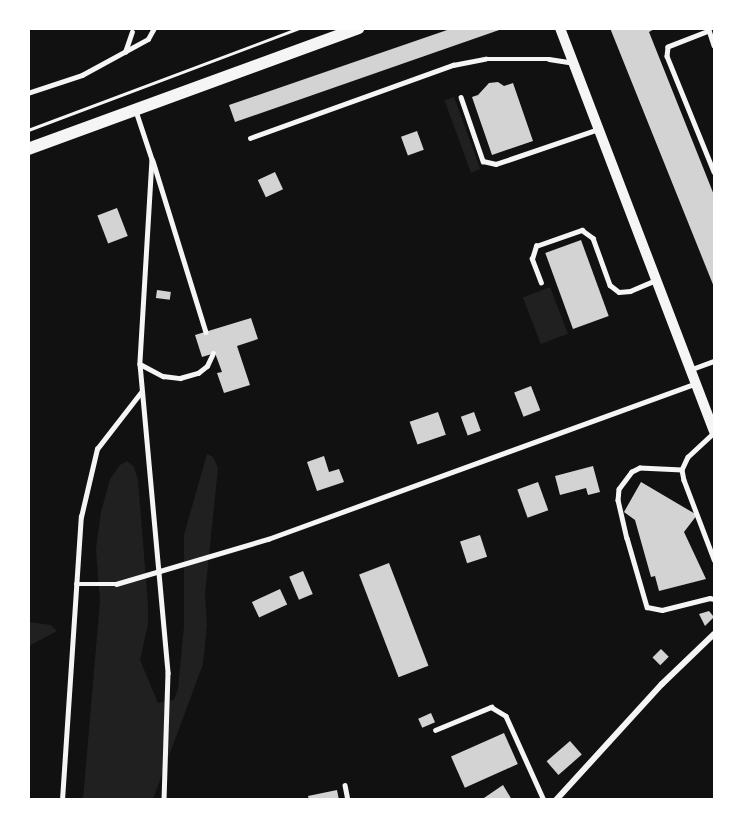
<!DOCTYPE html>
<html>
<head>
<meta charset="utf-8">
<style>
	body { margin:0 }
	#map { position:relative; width:743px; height:828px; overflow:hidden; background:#111; font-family:"Sofia Sans Condensed",sans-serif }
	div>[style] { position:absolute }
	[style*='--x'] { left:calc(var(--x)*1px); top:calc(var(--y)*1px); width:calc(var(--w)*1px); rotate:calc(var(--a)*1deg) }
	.green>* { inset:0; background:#202020; transform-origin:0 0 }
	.building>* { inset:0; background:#d3d3d3; transform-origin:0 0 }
	.path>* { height:3px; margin:-1.5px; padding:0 1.5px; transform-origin:1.5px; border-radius:1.5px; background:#f5f5f5 }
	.service>* { height:4.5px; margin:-2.25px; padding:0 2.25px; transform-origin:2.25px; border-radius:2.25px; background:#f5f5f5 }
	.minor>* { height:6px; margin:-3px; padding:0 3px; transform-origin:3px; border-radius:3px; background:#f5f5f5 }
	.tertiary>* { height:10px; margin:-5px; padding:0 5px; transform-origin:5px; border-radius:5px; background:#f5f5f5 }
	.secondary>* { height:12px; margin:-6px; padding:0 6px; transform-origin:6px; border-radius:6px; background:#f5f5f5 }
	span { translate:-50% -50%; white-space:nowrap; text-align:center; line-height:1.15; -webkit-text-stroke:4.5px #fff; paint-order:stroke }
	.frame { position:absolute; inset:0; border:30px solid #fff; pointer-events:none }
</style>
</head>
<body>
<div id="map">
	<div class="green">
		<i style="left:454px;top:97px;width:77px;height:10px;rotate:70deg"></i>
		<i style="left:550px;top:287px;width:50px;height:29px;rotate:69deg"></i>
		<i style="clip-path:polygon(207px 454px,213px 457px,218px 468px,205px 594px,207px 625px,203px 664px,153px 799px,83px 800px,100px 601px,96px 549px,101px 512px,110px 479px,120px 465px,127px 461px,134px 467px,138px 480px,148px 605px,148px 624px,140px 660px,158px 703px,174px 700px,178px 689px,184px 626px,184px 535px)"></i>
		<i style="clip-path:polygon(29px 622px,51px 625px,57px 631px,29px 646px)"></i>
	</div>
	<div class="building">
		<i style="clip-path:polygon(453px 28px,502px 29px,235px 122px,229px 105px)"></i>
		<i style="clip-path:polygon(610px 28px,656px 28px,649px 32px,714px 195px,714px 287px)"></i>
		<i style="clip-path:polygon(498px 82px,504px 86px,513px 83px,533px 141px,492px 155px,472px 97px,478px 95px,489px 83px)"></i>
		<i style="left:417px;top:131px;width:20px;height:17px;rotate:70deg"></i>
		<i style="left:275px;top:172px;width:19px;height:19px;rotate:65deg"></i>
		<i style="left:117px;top:208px;width:30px;height:21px;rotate:69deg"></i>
		<i style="left:581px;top:240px;width:81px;height:38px;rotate:70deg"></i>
		<i style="left:157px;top:290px;width:14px;height:8px;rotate:8deg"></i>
		<i style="clip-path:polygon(251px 318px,258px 339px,237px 346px,250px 385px,224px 393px,217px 373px,222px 372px,215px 353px,202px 357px,195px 335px)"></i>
		<i style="left:531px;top:386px;width:26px;height:18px;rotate:69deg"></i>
		<i style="left:438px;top:412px;width:24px;height:30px;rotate:71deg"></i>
		<i style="left:474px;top:412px;width:20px;height:14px;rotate:70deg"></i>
		<i style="clip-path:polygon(324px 456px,329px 472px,339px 469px,344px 482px,317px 491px,307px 462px)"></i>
		<i style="clip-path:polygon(593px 466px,600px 492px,588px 495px,586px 488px,560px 495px,555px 476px)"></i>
		<i style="left:538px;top:482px;width:30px;height:22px;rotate:70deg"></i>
		<i style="clip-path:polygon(641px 482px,697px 515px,684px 532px,706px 579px,659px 591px,655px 576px,651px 577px,635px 520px,624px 512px)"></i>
		<i style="left:480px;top:535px;width:23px;height:21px;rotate:72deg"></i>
		<i style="left:389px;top:563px;width:110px;height:32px;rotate:69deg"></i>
		<i style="left:303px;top:571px;width:25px;height:15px;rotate:67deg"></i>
		<i style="left:280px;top:589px;width:17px;height:31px;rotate:65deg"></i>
		<i style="clip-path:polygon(709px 611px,714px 617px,705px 626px,699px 614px)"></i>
		<i style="left:661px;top:649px;width:11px;height:12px;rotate:45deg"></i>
		<i style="left:431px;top:713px;width:10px;height:14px;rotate:66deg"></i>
		<i style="left:504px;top:733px;width:34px;height:58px;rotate:66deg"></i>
		<i style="left:570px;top:741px;width:18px;height:31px;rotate:49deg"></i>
		<i style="clip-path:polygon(503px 785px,512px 800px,481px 800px)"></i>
		<i style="clip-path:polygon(337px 790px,339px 800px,309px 800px,308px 796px)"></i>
	</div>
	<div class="path">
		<i style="--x:28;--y:130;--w:290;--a:-20.6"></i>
	</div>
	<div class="service">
		<i style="--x:709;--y:30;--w:16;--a:72"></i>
		<i style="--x:709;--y:31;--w:44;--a:158.7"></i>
		<i style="--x:668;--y:47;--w:9;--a:96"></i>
		<i style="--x:667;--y:56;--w:125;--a:67.9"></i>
		<i style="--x:125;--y:52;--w:21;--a:-71"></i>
		<i style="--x:28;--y:93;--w:57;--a:-18.4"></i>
		<i style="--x:82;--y:75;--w:75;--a:-28.6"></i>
		<i style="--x:148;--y:39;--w:13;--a:-61"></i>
		<i style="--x:461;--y:97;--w:68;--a:71"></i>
		<i style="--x:483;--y:161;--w:13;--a:13"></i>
		<i style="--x:496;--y:164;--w:109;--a:-18.8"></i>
		<i style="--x:136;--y:111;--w:51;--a:71.6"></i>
		<i style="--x:152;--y:159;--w:205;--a:93.4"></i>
		<i style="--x:140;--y:364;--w:310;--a:84.8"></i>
		<i style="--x:168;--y:673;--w:127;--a:91.8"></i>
		<i style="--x:250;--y:138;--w:216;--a:-19.8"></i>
		<i style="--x:453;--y:65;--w:33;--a:-11"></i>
		<i style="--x:485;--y:59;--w:64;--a:0"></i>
		<i style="--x:549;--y:59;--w:24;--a:9"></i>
		<i style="--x:153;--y:161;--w:179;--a:72.8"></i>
		<i style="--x:541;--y:283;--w:26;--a:-111"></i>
		<i style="--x:532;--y:259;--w:14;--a:-73"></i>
		<i style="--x:536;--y:246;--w:49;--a:-19.2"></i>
		<i style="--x:582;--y:230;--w:14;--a:36"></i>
		<i style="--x:593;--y:238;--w:50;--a:70.1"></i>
		<i style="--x:610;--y:285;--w:11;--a:38"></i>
		<i style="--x:619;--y:292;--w:11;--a:-5"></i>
		<i style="--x:630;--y:291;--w:28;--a:-23"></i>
		<i style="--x:140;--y:364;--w:26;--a:28"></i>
		<i style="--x:163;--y:376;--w:17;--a:7"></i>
		<i style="--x:180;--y:378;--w:19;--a:-16"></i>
		<i style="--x:198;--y:373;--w:11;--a:-38"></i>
		<i style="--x:207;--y:366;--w:14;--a:-65"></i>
		<i style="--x:692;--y:369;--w:23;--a:-20"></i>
		<i style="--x:714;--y:433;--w:35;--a:137"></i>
		<i style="--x:688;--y:457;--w:14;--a:115"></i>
		<i style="--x:682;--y:470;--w:10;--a:79"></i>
		<i style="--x:684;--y:480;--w:85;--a:69.2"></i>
		<i style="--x:682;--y:470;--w:42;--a:-177.3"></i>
		<i style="--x:640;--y:468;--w:9;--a:153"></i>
		<i style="--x:632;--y:472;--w:21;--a:127"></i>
		<i style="--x:619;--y:489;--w:11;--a:95"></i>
		<i style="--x:618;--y:500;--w:39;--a:77"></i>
		<i style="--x:627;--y:538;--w:72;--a:73.8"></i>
		<i style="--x:647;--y:607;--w:15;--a:11"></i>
		<i style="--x:662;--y:610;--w:49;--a:-14"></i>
		<i style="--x:710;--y:598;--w:4;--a:14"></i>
		<i style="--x:76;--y:584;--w:40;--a:0"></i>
		<i style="--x:116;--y:584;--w:159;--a:-16.5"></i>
		<i style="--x:268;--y:539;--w:454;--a:-20"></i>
		<i style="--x:435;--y:730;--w:61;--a:-22.3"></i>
		<i style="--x:491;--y:707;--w:17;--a:31"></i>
		<i style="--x:506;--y:716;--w:92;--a:65.7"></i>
		<i style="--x:345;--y:785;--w:15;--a:79"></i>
		<i style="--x:62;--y:800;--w:284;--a:-86.2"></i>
		<i style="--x:81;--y:517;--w:70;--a:-76.8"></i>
		<i style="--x:97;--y:449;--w:73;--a:-52.2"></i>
	</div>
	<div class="minor">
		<i style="--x:556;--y:800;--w:157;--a:-47.6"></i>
		<i style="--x:662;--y:684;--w:72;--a:-43.9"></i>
	</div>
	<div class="tertiary">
		<i style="--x:560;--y:28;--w:431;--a:69.1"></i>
	</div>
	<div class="secondary">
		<i style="--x:28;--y:149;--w:352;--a:-20.1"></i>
	</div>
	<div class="frame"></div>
</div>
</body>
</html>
